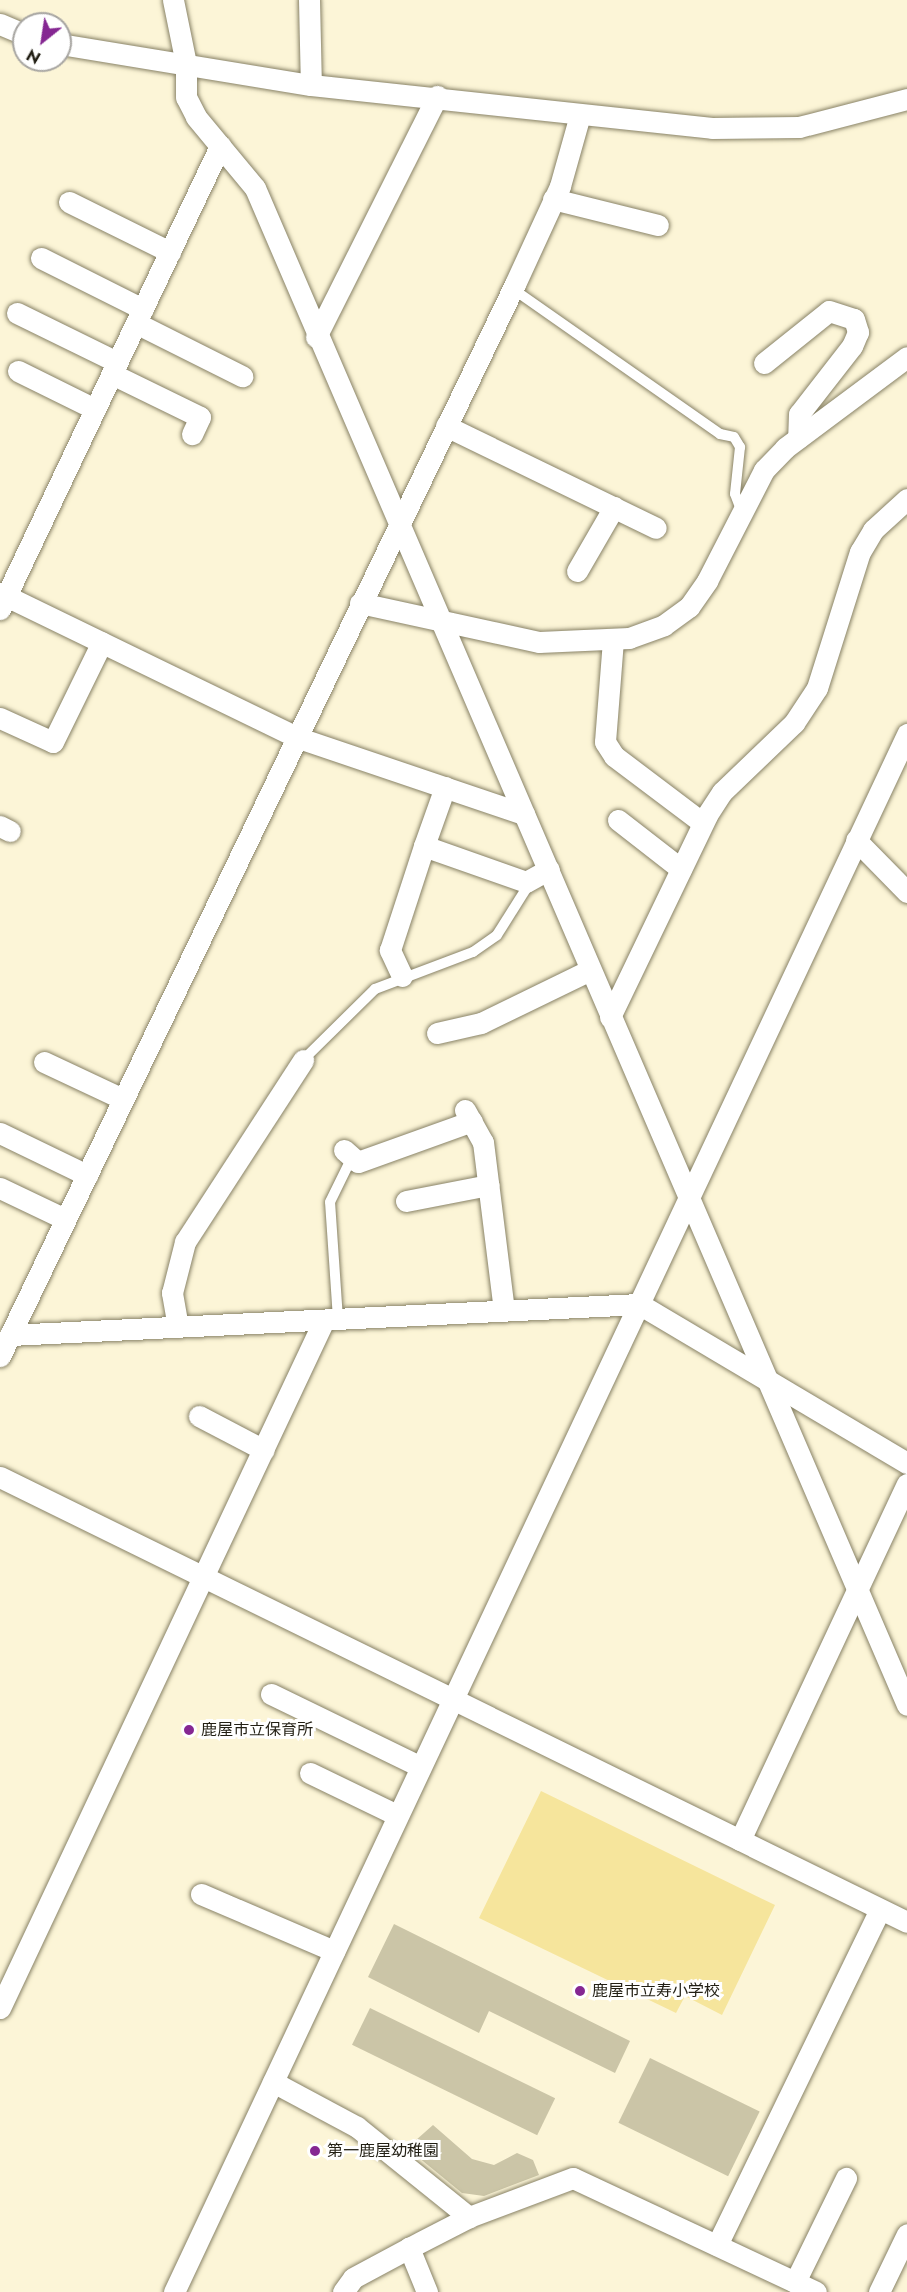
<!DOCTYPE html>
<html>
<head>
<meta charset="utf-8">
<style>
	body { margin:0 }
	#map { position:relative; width:907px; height:2292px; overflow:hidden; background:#fcf5d7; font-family:Jost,"Noto Sans JP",sans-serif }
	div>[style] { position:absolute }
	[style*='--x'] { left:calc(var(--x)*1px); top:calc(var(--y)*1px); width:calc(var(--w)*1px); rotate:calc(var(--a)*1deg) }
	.green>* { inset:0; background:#f6e59c }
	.building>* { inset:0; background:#cbc5a7; transform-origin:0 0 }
	.roads { filter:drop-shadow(0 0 2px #888266) drop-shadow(0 0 2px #888266) }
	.lane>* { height:10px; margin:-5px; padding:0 5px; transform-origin:5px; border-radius:5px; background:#fff }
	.street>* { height:21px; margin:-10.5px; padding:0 10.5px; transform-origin:10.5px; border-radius:10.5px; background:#fff }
	.dots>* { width:16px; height:16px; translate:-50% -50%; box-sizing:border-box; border:3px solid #fff; border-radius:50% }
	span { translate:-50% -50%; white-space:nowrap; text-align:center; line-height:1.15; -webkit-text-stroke:6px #fff; paint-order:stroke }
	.poi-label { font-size:16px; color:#221f14 }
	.left { translate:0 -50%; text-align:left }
	.north { position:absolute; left:12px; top:12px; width:60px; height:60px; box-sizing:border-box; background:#fff; border:2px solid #a7a5a1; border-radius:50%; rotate:210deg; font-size:16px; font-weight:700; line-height:24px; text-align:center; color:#221f14 }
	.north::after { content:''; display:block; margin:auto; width:21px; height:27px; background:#852792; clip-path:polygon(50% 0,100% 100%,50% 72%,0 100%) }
</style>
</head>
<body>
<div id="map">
	<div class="green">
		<i style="clip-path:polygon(541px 1791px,775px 1905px,722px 2015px,685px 1996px,676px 2013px,479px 1918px)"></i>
	</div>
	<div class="building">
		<i style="clip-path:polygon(394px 1924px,630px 2041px,615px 2073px,489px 2011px,479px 2033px,368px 1977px)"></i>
		<i style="left:370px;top:2008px;width:206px;height:41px;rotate:26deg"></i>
		<i style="left:650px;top:2058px;width:122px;height:72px;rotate:26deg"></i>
		<i style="clip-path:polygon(433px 2125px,472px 2159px,494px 2165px,517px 2153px,533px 2160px,539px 2175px,484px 2196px,462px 2193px,407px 2148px)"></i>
	</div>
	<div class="roads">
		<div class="lane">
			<i style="--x:513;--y:289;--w:253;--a:35"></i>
			<i style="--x:720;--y:434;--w:14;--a:12"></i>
			<i style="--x:734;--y:437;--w:12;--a:59"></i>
			<i style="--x:740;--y:447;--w:47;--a:96.1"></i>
			<i style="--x:735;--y:494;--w:19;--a:69"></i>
			<i style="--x:303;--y:1060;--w:101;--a:-44.6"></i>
			<i style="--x:375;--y:989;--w:105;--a:-20.7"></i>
			<i style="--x:473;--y:952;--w:29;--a:-35"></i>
			<i style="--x:497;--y:935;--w:64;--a:-57.8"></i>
			<i style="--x:338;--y:1319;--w:117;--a:-93.9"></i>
			<i style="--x:330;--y:1202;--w:50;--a:-63.9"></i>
		</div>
		<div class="street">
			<i style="--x:173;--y:0;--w:65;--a:78.5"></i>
			<i style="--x:186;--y:64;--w:33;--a:90"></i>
			<i style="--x:186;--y:97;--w:22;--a:63"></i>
			<i style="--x:196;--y:117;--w:92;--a:50.3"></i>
			<i style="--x:255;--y:188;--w:1651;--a:66.74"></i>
			<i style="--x:309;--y:0;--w:85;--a:88.7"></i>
			<i style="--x:0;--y:24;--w:26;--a:23"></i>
			<i style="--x:60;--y:44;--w:254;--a:9.3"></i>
			<i style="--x:311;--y:85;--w:403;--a:6.1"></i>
			<i style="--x:712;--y:128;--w:87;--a:-0.7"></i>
			<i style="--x:799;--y:127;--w:112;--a:-14.5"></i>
			<i style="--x:553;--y:199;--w:108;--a:13.9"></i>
			<i style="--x:69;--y:202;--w:113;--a:26.3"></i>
			<i style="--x:41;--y:258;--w:114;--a:26.6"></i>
			<i style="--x:17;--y:313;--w:111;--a:26.1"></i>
			<i style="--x:136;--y:323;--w:119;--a:26.6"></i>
			<i style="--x:316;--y:337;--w:270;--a:-63.3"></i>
			<i style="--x:764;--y:363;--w:83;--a:-38.7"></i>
			<i style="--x:829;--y:311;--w:26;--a:18"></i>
			<i style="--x:854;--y:319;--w:14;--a:73"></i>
			<i style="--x:858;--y:332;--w:15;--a:113"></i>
			<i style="--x:852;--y:346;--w:86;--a:127.9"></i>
			<i style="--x:799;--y:414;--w:24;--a:92"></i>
			<i style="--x:18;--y:371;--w:86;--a:26.3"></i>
			<i style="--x:112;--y:374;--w:98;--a:26"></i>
			<i style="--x:200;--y:417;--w:19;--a:115"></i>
			<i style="--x:446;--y:426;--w:233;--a:25.9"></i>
			<i style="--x:577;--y:571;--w:74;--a:-60"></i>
			<i style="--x:0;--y:593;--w:329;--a:25.9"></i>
			<i style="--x:296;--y:737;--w:241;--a:18.7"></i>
			<i style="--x:360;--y:603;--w:183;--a:12.3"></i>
			<i style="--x:539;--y:642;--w:90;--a:-2.5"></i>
			<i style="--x:629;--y:638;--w:37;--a:-20"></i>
			<i style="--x:664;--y:625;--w:31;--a:-36"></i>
			<i style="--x:689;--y:607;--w:32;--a:-55"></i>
			<i style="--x:707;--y:581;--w:125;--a:-62.8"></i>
			<i style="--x:764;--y:470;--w:30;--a:-46"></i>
			<i style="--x:785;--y:448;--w:152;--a:-36.7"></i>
			<i style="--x:0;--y:609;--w:513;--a:-64.58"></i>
			<i style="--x:613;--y:640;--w:102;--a:94.5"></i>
			<i style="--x:605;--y:742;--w:17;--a:57"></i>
			<i style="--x:614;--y:756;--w:111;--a:37"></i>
			<i style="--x:0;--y:718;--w:58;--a:24.4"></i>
			<i style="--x:53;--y:742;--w:111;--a:-63.9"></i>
			<i style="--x:445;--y:787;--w:63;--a:109.6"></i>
			<i style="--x:424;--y:846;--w:108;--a:19.4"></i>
			<i style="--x:526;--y:882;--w:26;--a:-29"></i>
			<i style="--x:618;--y:820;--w:80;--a:37.9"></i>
			<i style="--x:0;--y:826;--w:11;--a:27"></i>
			<i style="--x:856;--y:840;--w:73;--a:45.6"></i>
			<i style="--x:402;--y:976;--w:29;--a:-115"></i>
			<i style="--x:390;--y:950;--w:109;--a:-71.9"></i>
			<i style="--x:610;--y:1017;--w:224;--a:-64.3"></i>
			<i style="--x:707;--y:815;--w:27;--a:-57"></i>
			<i style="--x:722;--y:792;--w:100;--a:-43.8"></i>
			<i style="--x:794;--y:723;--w:42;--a:-56.7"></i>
			<i style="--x:817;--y:688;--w:143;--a:-72.5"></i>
			<i style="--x:860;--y:552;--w:26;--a:-59"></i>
			<i style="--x:873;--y:530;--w:46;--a:-42.4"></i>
			<i style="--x:437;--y:1033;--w:45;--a:-12.8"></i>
			<i style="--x:481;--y:1023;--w:121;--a:-25.9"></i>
			<i style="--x:44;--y:1062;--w:87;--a:25.1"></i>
			<i style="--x:465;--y:1110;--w:37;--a:61"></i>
			<i style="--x:483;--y:1142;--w:170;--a:82.9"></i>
			<i style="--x:0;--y:1133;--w:97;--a:25.8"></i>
			<i style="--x:344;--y:1150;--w:18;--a:41"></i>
			<i style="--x:358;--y:1162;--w:121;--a:-19.8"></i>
			<i style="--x:0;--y:1188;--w:72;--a:25.5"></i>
			<i style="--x:406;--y:1201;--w:84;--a:-11"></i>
			<i style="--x:178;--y:1327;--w:35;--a:-100"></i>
			<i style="--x:172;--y:1293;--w:53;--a:-75.7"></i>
			<i style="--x:185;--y:1242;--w:217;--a:-57"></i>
			<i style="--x:10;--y:1335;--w:630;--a:-2.82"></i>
			<i style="--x:639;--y:1304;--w:312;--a:30.7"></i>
			<i style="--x:0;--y:1356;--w:1189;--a:-64.34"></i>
			<i style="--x:515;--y:284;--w:108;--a:-65.3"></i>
			<i style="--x:560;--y:186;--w:74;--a:-74.3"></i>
			<i style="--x:199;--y:1416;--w:73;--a:27.6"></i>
			<i style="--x:0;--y:1477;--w:1010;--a:26.13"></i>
			<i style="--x:271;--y:1694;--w:165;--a:25.9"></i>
			<i style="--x:310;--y:1773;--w:97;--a:25.8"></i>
			<i style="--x:740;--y:1840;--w:393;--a:-64.9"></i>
			<i style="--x:201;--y:1894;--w:145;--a:23.2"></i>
			<i style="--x:0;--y:2008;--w:760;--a:-64.78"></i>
			<i style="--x:273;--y:2082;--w:95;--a:28.2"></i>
			<i style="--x:357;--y:2127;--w:144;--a:38.8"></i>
			<i style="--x:717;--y:2245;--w:373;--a:-64.1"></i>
			<i style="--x:795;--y:2282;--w:116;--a:-63.9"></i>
			<i style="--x:174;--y:2292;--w:1722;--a:-64.8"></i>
			<i style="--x:343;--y:2292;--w:17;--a:-54"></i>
			<i style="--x:353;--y:2278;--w:64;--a:-28.2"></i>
			<i style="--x:427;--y:2292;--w:48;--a:-112.2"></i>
			<i style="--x:409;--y:2248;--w:68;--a:-27.3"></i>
			<i style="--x:469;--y:2217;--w:111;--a:-20.6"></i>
			<i style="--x:573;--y:2178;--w:268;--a:25.1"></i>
			<i style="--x:879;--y:2292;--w:64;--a:-64.2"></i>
		</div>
	</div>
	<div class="dots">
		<i style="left:189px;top:1730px;background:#852792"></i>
		<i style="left:580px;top:1991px;background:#852792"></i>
		<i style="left:315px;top:2151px;background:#852792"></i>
	</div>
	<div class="poi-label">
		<span class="left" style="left:201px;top:1730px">鹿屋市立保育所</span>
		<span class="left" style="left:592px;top:1991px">鹿屋市立寿小学校</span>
		<span class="left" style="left:327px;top:2151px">第一鹿屋幼稚園</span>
	</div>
	<div class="north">N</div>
</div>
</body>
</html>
